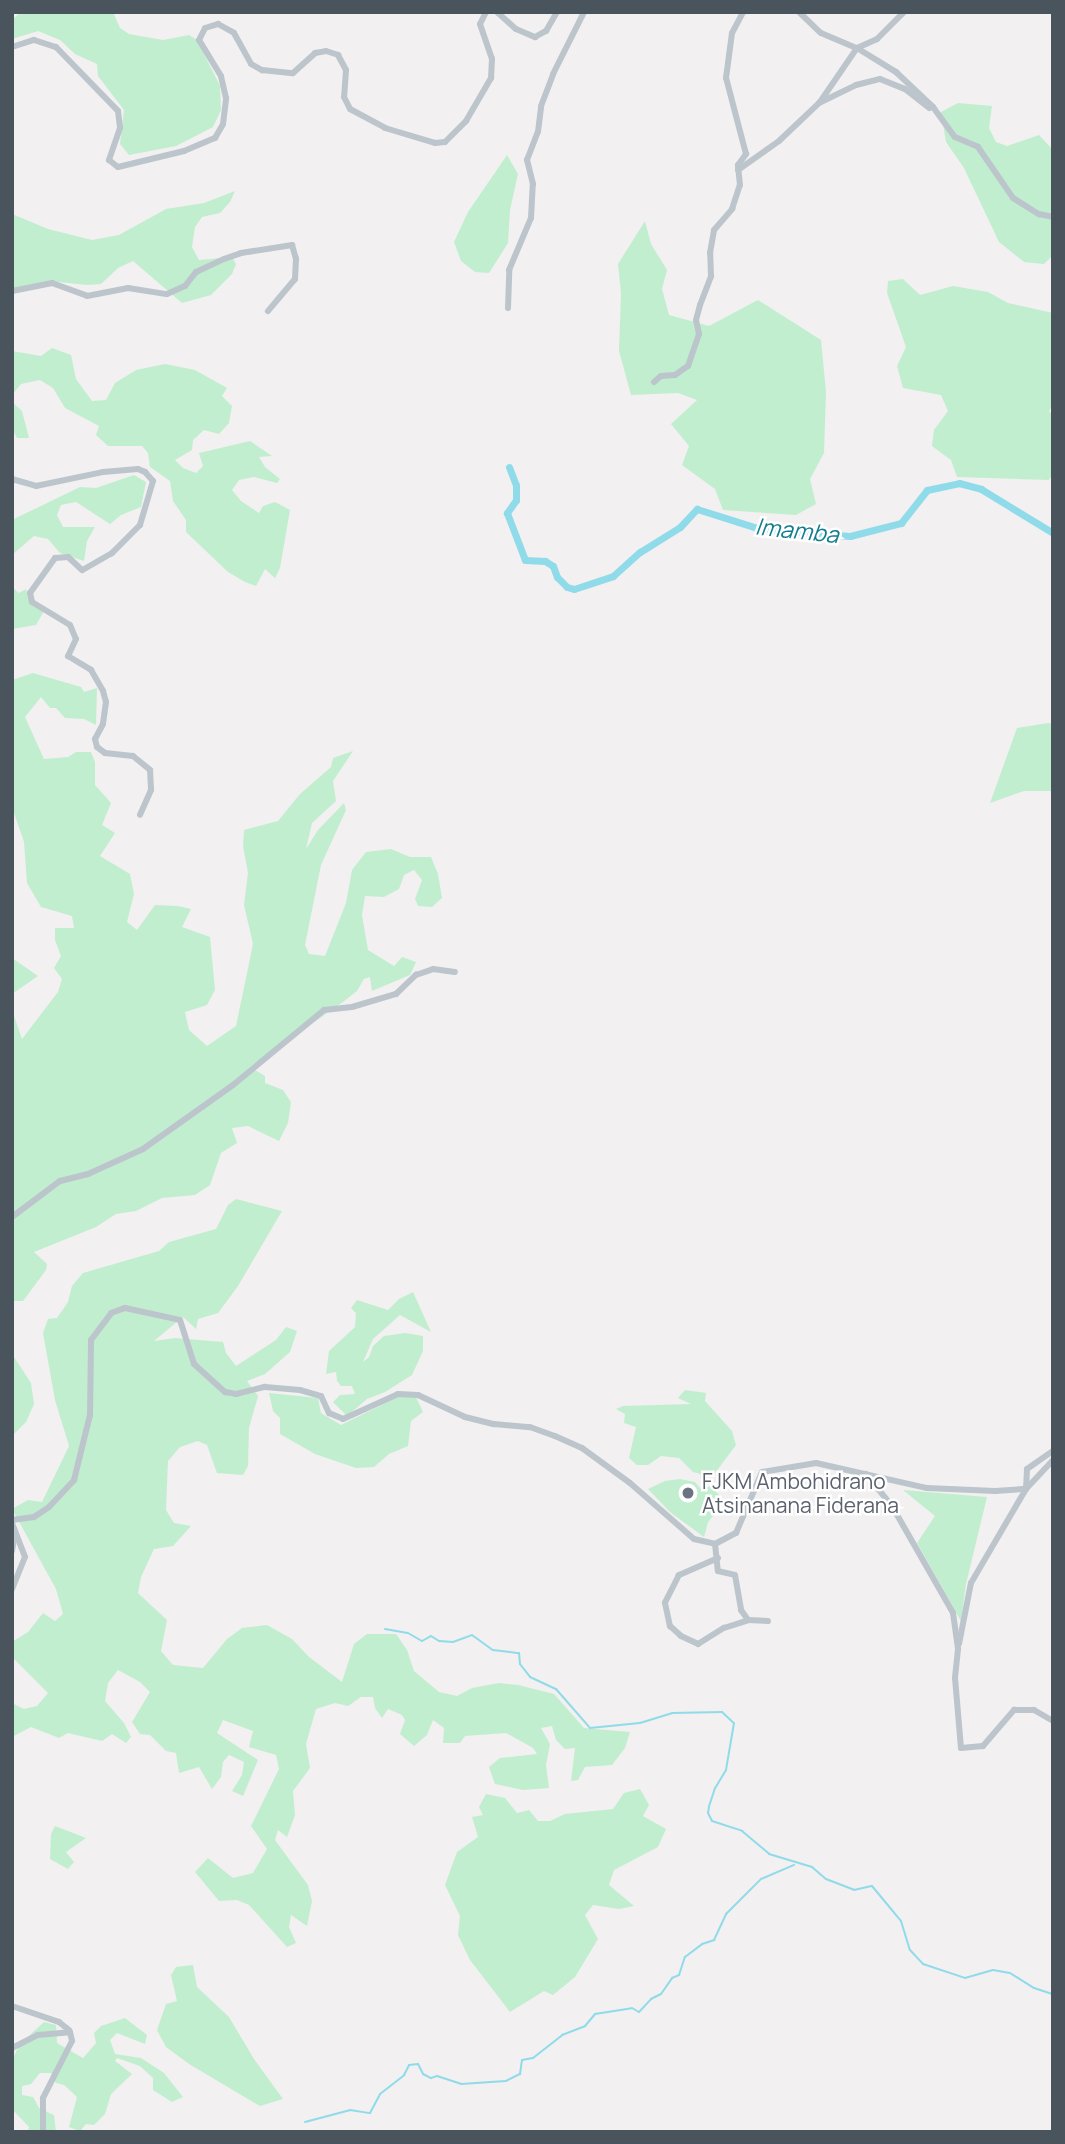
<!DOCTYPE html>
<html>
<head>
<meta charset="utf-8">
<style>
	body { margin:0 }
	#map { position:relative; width:1065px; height:2144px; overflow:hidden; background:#f2f0f0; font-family:Manrope,sans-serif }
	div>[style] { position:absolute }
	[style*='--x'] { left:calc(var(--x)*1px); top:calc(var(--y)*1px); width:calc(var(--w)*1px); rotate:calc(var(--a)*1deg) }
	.green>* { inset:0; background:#c1eecf }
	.stream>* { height:2px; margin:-1px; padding:0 1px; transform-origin:1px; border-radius:1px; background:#90dbe9 }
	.river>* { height:7px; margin:-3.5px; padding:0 3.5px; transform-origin:3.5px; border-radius:3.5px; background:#90dbe9 }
	.minor>* { height:6px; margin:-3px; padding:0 3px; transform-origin:3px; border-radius:3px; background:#bcc5cc }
	.dots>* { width:19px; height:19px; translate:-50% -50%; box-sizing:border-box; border:4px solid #fff; border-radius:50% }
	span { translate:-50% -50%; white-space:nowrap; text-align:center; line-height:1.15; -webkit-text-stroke:5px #fff; paint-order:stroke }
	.worship-label { font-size:21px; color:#5b616d }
	.left { translate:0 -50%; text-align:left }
	.water-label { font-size:23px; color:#127d90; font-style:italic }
	.frame { position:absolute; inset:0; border:14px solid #49545d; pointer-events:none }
</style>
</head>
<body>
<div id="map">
	<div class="green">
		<i style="clip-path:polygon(21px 12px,113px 12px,120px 28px,129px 34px,163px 40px,189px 35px,197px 40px,220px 86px,221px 110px,213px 127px,176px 146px,129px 155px,120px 144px,124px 110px,98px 76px,97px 64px,75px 54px,60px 40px,38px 31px,12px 39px,12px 20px)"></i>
		<i style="clip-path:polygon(958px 103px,992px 106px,989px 128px,996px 142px,1007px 146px,1039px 135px,1053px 150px,1053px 255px,1044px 264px,1024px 262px,999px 242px,964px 168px,946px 142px,941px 112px)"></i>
		<i style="clip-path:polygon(507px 155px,518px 174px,510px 210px,508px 243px,489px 273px,475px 272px,461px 261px,454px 242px,468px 212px)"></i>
		<i style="clip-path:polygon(235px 191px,230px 202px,220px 213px,202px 217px,195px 227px,192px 247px,199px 260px,232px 257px,236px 264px,232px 274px,211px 295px,182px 303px,133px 261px,118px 268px,101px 284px,87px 285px,49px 281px,12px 293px,12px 214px,48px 229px,92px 240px,119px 235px,166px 209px,204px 203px)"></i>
		<i style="clip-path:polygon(645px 221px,651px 244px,667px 270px,662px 289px,669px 315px,709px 326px,758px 300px,821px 340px,826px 392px,824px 453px,810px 479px,816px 504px,796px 515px,723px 510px,715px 489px,682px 465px,689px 446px,671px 424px,697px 400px,678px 393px,631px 395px,619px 351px,621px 293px,618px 264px)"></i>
		<i style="clip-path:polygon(903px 279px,920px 295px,953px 286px,988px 292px,1008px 303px,1053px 313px,1053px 404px,1049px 411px,1053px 416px,1053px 473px,1049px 480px,957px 477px,951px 460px,932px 446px,934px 430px,948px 411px,941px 395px,903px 388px,897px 366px,906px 347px,887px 293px,888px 281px)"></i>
		<i style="clip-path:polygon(52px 348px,71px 355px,76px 379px,92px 401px,106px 400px,115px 383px,136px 370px,165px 364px,195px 370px,227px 388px,222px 396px,232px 406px,229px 423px,219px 434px,204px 430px,193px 440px,192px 450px,175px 460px,183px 468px,196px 473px,203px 466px,199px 453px,250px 441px,272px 456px,259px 457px,265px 467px,280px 479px,277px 483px,254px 477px,239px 480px,232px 490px,241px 501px,259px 513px,263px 506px,275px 502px,290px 510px,280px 568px,275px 578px,265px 569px,256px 586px,245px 582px,228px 572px,186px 532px,186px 520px,173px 501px,170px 481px,150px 467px,148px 453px,142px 446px,108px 446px,96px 435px,99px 426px,65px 408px,53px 388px,40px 380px,21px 384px,12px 395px,12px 351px,41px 356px)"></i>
		<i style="clip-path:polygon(12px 402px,22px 411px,29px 438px,17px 438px,12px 429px)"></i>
		<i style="clip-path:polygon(134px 475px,146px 482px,141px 507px,121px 515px,110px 524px,76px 502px,61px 505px,57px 515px,63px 527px,95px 527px,87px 541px,84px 561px,60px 553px,48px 539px,34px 536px,12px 555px,12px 520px,80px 487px,96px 488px)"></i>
		<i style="clip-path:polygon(12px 587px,19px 593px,26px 589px,28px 598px,44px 611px,36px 625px,12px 629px)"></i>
		<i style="clip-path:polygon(33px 673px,81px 687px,84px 692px,97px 688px,96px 725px,84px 719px,65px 718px,56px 708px,50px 708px,41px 697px,25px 717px,44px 759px,68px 757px,76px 752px,91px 752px,95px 762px,95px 785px,111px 803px,102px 825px,115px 833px,100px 856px,130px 874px,134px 894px,127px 922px,137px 930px,155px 905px,178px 906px,191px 909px,182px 927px,210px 937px,215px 990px,207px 1005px,185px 1012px,189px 1030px,207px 1046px,236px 1026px,253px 944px,244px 905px,248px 873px,243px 846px,244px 830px,278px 821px,300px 794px,331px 767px,333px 758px,353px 751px,333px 781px,336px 801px,312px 823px,306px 849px,318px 830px,344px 803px,346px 810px,321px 865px,305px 945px,309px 954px,325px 956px,346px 903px,352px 870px,366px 852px,391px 849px,410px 857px,431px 857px,438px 874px,442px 898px,432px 907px,418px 906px,415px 899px,422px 880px,414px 870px,404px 875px,399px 889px,384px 897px,365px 896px,362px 915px,368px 950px,394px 966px,402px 957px,416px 962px,410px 975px,372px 991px,370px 977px,364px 979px,357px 991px,343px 1002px,250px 1067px,265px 1076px,265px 1083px,283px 1090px,291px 1102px,288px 1123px,279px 1141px,248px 1126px,232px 1128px,237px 1143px,221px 1153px,210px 1185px,195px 1195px,162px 1198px,136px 1211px,116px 1214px,96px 1227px,34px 1252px,47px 1264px,46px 1270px,23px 1301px,12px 1301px,12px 1010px,22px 1039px,58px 992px,62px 979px,54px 968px,61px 956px,55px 940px,55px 928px,74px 928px,72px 916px,41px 907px,27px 883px,24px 842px,12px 807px,12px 680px)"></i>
		<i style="clip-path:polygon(1048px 723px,1053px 724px,1053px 791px,1024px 791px,990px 803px,1017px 728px)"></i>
		<i style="clip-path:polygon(12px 958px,38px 976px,12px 994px)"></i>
		<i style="clip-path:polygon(236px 1199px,282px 1211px,238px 1286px,218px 1313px,198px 1319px,196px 1329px,183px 1317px,154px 1341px,175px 1338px,223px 1342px,226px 1353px,236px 1366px,276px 1340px,286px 1327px,297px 1331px,290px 1352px,265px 1374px,247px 1381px,258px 1396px,249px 1428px,248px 1466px,243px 1475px,217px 1473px,207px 1445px,198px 1441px,180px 1447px,168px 1461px,166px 1510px,174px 1523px,191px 1526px,173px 1546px,154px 1549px,141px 1577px,138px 1593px,167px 1620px,161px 1651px,173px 1665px,203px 1668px,227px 1639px,242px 1628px,267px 1625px,292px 1639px,309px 1657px,342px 1682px,354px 1644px,367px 1634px,396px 1634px,407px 1650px,414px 1671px,439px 1692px,457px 1696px,472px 1688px,499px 1683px,518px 1685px,554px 1694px,584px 1728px,630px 1732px,625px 1748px,612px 1765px,585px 1767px,578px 1780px,571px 1781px,575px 1748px,565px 1749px,556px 1740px,552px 1726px,541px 1728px,550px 1744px,546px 1765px,549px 1788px,523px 1790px,495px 1784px,489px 1767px,500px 1758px,537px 1754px,533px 1748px,506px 1733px,465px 1736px,460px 1743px,443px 1743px,444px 1728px,433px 1720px,427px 1735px,414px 1746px,400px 1734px,405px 1720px,402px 1715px,388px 1709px,382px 1718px,375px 1708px,373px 1697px,361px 1697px,348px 1706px,335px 1703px,316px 1709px,306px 1744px,310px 1768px,293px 1791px,295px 1815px,287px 1837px,278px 1830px,275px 1840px,308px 1885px,312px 1901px,307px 1926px,291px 1915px,289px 1927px,296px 1943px,287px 1947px,249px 1905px,237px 1900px,219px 1901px,195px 1872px,208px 1858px,233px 1878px,253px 1873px,267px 1849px,251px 1826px,279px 1769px,276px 1755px,249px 1747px,253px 1731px,223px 1720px,217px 1733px,258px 1760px,243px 1796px,232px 1791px,242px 1775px,244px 1762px,229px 1755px,223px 1762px,221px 1777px,212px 1789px,199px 1767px,179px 1773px,176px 1753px,166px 1751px,150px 1735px,140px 1734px,132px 1722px,150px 1692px,140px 1682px,118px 1670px,108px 1683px,105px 1701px,124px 1723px,131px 1737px,126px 1743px,112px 1734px,102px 1741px,68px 1733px,59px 1738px,31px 1727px,12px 1737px,12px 1703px,24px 1709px,37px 1706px,48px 1693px,12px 1657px,12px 1642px,28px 1632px,43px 1613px,55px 1621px,63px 1614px,56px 1589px,12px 1509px,28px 1500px,42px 1502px,69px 1446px,55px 1400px,43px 1333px,48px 1319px,57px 1318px,68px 1302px,72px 1286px,83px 1273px,159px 1251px,169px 1242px,216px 1229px,228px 1205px)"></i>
		<i style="clip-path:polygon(413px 1292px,431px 1332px,400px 1315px,373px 1339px,363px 1362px,369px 1357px,373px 1346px,384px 1336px,405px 1333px,423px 1336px,423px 1351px,412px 1375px,385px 1392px,367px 1399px,347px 1416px,333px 1402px,340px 1395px,355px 1394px,352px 1386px,341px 1386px,337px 1381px,336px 1372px,326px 1374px,329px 1351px,355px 1327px,356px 1313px,351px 1308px,357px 1300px,388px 1310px,399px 1299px)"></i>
		<i style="clip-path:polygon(12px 1354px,31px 1383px,34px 1404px,26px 1422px,12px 1436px)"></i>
		<i style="clip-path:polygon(685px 1390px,706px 1393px,705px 1401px,732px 1431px,736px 1445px,712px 1477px,693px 1472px,679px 1458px,661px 1456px,648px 1465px,637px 1465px,629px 1458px,636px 1427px,624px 1423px,625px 1414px,616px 1409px,623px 1406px,691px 1404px,678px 1398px)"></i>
		<i style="clip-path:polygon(269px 1393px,318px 1398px,321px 1413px,341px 1425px,398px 1397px,416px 1397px,423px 1412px,411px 1421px,408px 1446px,389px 1454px,374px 1467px,356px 1468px,315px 1454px,280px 1434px,280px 1418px,273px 1411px)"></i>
		<i style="clip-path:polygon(680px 1479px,695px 1482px,701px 1489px,711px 1486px,719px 1495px,717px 1511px,708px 1522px,704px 1537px,670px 1512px,648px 1489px,665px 1481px)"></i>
		<i style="clip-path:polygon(903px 1490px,987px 1497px,966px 1584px,961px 1621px,917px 1543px,935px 1516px)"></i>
		<i style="clip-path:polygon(640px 1789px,649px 1805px,643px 1816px,666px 1829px,658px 1847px,614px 1870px,609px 1885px,634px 1906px,619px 1909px,593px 1905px,585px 1915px,598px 1939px,575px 1977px,553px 1995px,544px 1991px,510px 2012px,470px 1960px,458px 1935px,460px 1916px,445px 1885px,457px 1852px,478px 1837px,472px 1817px,483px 1815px,479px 1807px,486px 1794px,505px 1798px,517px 1813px,529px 1810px,538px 1821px,550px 1821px,565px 1814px,613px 1809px,624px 1793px)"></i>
		<i style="clip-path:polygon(55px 1826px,86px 1838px,66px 1852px,74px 1862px,68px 1869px,50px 1859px,51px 1834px)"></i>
		<i style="clip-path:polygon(193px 1965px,197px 1987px,229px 2017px,254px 2059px,283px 2099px,260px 2106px,189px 2064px,166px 2047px,157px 2030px,166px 2004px,177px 2001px,171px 1975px,176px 1967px)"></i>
		<i style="clip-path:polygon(125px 2018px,147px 2035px,145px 2044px,117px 2033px,110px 2040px,115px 2054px,141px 2058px,164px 2073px,183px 2097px,172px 2102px,153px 2090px,153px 2078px,140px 2066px,117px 2058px,115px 2061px,132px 2074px,111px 2094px,105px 2114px,94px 2125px,86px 2124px,80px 2131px,69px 2127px,77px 2097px,64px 2085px,56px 2083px,51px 2073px,40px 2073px,31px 2084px,22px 2086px,22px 2095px,33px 2097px,39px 2108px,54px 2115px,56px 2132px,28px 2132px,29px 2127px,12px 2109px,12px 2060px,20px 2044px,44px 2022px,56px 2025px,57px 2043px,83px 2058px,96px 2043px,94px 2033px,101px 2026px)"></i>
	</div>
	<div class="stream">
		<i style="--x:385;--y:1629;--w:23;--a:10"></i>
		<i style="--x:408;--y:1633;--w:16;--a:30"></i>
		<i style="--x:422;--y:1641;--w:10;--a:-29"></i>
		<i style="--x:431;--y:1636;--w:9;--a:32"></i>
		<i style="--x:439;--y:1641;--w:14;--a:4"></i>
		<i style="--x:453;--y:1642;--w:20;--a:-20"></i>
		<i style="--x:472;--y:1635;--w:26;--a:36"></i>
		<i style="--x:493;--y:1650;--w:26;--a:7"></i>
		<i style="--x:519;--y:1653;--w:11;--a:85"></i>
		<i style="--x:520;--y:1664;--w:16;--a:52"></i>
		<i style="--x:530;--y:1677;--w:29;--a:25"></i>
		<i style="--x:556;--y:1689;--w:52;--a:48.9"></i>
		<i style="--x:590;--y:1728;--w:50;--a:-5.7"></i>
		<i style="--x:640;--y:1723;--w:34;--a:-17"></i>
		<i style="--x:672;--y:1713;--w:50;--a:-1.1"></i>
		<i style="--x:722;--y:1712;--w:16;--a:43"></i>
		<i style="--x:734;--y:1723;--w:48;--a:99.7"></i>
		<i style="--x:726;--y:1770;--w:21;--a:121"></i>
		<i style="--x:715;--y:1788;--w:20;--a:108"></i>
		<i style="--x:709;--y:1807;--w:6;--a:99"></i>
		<i style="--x:708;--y:1813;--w:9;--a:63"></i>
		<i style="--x:712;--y:1821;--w:32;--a:18"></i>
		<i style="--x:742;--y:1831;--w:35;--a:40"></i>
		<i style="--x:769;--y:1854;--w:45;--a:16.8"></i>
		<i style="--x:812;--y:1867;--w:18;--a:41"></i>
		<i style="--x:826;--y:1879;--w:30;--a:21"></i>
		<i style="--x:854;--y:1890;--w:18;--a:-13"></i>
		<i style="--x:872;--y:1886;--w:45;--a:50.4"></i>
		<i style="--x:901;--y:1921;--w:30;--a:73"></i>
		<i style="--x:910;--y:1950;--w:19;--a:47"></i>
		<i style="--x:923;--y:1964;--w:44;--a:18.4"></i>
		<i style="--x:965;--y:1978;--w:29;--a:-16"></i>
		<i style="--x:993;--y:1970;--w:17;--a:10"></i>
		<i style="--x:1010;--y:1973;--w:28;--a:32"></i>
		<i style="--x:1034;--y:1988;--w:20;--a:18"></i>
		<i style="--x:305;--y:2122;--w:47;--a:-14.9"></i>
		<i style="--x:350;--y:2110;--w:20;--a:9"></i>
		<i style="--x:370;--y:2113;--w:21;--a:-62"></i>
		<i style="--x:380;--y:2094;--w:31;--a:-38"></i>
		<i style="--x:404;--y:2075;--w:11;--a:-63"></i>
		<i style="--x:409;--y:2065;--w:9;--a:-6"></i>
		<i style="--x:418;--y:2064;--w:11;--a:63"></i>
		<i style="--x:423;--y:2074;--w:9;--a:27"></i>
		<i style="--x:431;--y:2078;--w:6;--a:-18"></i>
		<i style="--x:437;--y:2076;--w:25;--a:18"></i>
		<i style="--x:461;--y:2084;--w:45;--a:-3.8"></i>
		<i style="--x:506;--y:2081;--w:16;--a:-27"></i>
		<i style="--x:520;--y:2074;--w:14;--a:-82"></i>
		<i style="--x:522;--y:2060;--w:11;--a:-10"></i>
		<i style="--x:533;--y:2058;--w:37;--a:-38"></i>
		<i style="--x:562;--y:2035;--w:25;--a:-21"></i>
		<i style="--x:585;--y:2026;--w:16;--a:-50"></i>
		<i style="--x:595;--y:2014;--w:37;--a:-9"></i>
		<i style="--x:632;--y:2008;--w:8;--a:30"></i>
		<i style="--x:639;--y:2012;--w:18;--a:-47"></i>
		<i style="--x:651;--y:1999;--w:11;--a:-27"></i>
		<i style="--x:661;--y:1994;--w:19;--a:-55"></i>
		<i style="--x:672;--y:1978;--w:8;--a:-23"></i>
		<i style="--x:679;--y:1975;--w:19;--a:-72"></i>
		<i style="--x:685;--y:1957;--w:21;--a:-37"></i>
		<i style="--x:702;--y:1944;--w:13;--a:-18"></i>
		<i style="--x:714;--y:1940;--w:29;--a:-65"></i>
		<i style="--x:726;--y:1914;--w:49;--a:-45"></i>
		<i style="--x:761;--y:1879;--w:36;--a:-23"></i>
	</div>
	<div class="river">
		<i style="--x:509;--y:467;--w:19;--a:69"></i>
		<i style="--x:516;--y:485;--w:15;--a:90"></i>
		<i style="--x:516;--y:500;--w:16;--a:125"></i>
		<i style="--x:507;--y:513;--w:50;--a:69"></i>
		<i style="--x:525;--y:560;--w:20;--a:3"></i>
		<i style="--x:545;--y:561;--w:9;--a:32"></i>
		<i style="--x:553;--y:566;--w:12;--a:70"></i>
		<i style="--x:557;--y:577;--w:14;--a:45"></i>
		<i style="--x:567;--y:587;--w:7;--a:16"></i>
		<i style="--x:574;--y:589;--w:41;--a:-18.4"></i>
		<i style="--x:613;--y:576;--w:36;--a:-42"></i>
		<i style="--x:640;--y:552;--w:47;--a:-32"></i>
		<i style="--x:680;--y:527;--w:25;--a:-47"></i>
		<i style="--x:697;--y:509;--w:66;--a:17.6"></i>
		<i style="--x:760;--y:529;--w:90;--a:4.4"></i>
		<i style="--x:850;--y:536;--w:53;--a:-14.3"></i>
		<i style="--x:901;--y:523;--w:42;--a:-51.8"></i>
		<i style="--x:927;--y:490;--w:33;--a:-12"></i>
		<i style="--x:959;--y:483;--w:23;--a:15"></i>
		<i style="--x:981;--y:489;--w:84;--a:31.4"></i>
	</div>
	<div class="minor">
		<i style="--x:497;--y:12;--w:25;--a:42"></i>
		<i style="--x:516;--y:29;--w:21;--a:23"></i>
		<i style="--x:535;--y:37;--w:13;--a:-29"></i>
		<i style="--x:546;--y:31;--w:22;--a:-60"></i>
		<i style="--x:799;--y:12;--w:30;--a:44"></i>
		<i style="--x:821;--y:33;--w:39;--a:23"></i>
		<i style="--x:857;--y:48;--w:46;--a:31.6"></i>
		<i style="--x:896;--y:72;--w:51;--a:43.4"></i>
		<i style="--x:933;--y:107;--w:37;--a:54"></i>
		<i style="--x:955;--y:137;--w:25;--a:23"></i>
		<i style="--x:978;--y:147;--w:62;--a:55.5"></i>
		<i style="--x:1013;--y:198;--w:31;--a:32"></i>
		<i style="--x:1039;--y:214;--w:14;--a:12"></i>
		<i style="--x:12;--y:47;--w:23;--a:-18"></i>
		<i style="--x:34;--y:40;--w:23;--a:18"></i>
		<i style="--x:56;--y:47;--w:89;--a:45.9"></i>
		<i style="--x:118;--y:111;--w:17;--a:83"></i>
		<i style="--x:120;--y:128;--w:34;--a:109"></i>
		<i style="--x:109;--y:160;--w:11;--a:38"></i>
		<i style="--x:118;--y:167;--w:68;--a:-13.6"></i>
		<i style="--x:184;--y:151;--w:34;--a:-23"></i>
		<i style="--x:215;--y:138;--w:16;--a:-60"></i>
		<i style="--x:223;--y:124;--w:26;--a:-83"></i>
		<i style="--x:226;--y:98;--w:23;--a:-103"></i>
		<i style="--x:221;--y:76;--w:42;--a:-121.4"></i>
		<i style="--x:199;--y:40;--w:13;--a:-63"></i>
		<i style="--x:205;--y:28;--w:14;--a:-17"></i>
		<i style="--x:218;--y:24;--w:18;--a:29"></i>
		<i style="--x:234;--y:33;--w:35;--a:61"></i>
		<i style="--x:251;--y:64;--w:13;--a:29"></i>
		<i style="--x:262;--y:70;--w:31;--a:6"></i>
		<i style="--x:293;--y:73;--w:30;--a:-42"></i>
		<i style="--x:315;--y:53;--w:11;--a:-10"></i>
		<i style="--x:326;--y:51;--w:13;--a:18"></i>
		<i style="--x:338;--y:55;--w:17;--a:62"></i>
		<i style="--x:346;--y:70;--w:27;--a:94"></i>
		<i style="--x:344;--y:97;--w:13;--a:63"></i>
		<i style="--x:350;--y:109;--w:40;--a:28"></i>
		<i style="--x:385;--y:128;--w:52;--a:16.7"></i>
		<i style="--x:435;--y:143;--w:10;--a:-6"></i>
		<i style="--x:445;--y:142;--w:30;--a:-45"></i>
		<i style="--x:466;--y:121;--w:50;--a:-59.8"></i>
		<i style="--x:491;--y:78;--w:19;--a:-87"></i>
		<i style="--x:492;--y:59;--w:37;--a:-109"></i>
		<i style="--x:480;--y:24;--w:13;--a:-63"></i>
		<i style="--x:820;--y:102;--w:65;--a:-55.6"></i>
		<i style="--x:857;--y:48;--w:22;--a:-24"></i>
		<i style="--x:877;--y:39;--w:38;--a:-45"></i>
		<i style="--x:738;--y:170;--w:50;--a:-35.3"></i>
		<i style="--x:779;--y:141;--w:55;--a:-43.5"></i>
		<i style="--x:819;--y:103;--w:41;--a:-25.9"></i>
		<i style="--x:856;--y:85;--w:25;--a:-14"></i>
		<i style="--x:880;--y:79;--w:27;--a:22"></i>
		<i style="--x:905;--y:89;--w:31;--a:38"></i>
		<i style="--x:12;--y:291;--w:41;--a:-11.3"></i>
		<i style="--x:52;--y:283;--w:37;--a:20"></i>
		<i style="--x:87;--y:296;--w:42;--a:-11"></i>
		<i style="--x:128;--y:288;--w:39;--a:9"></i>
		<i style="--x:167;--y:294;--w:20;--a:-24"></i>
		<i style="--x:185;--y:286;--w:18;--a:-52"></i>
		<i style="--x:196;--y:272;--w:31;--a:-25"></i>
		<i style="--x:224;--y:259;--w:18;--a:-19"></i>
		<i style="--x:241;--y:253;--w:52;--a:-8.9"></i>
		<i style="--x:292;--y:245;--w:15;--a:74"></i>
		<i style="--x:296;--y:259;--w:20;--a:93"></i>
		<i style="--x:295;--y:279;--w:42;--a:130.2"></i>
		<i style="--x:508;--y:308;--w:38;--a:-88"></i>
		<i style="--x:509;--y:270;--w:56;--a:-67.1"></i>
		<i style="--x:531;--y:218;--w:34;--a:-87"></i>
		<i style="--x:533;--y:184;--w:25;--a:-104"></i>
		<i style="--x:527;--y:160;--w:30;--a:-69"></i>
		<i style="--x:538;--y:132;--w:26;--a:-83"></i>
		<i style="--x:541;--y:106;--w:34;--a:-69"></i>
		<i style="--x:553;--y:74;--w:69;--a:-63.4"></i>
		<i style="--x:654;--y:382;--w:9;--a:-41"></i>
		<i style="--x:661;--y:376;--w:14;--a:-4"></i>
		<i style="--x:675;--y:375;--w:16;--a:-35"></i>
		<i style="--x:688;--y:366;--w:34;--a:-71"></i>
		<i style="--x:699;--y:334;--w:14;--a:-102"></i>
		<i style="--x:696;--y:320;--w:16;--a:-75"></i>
		<i style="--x:700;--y:305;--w:31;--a:-69"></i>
		<i style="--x:711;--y:276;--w:23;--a:-92"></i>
		<i style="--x:710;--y:253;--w:23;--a:-80"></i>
		<i style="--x:714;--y:230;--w:28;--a:-49"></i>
		<i style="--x:732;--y:209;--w:25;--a:-72"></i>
		<i style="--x:740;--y:185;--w:20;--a:-96"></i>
		<i style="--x:738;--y:165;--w:14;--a:-54"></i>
		<i style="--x:746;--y:154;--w:79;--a:-104.7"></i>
		<i style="--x:726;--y:78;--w:45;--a:-82.4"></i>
		<i style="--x:732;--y:33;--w:24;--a:-62"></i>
		<i style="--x:12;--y:479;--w:25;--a:16"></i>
		<i style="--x:36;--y:486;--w:68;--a:-11.8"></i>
		<i style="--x:103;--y:472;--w:35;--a:-5"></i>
		<i style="--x:138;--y:469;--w:8;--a:23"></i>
		<i style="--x:145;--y:472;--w:12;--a:48"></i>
		<i style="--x:153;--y:481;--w:46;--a:106.5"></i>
		<i style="--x:140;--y:525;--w:40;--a:135"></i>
		<i style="--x:112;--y:553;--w:34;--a:150"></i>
		<i style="--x:82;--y:570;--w:19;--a:-137"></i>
		<i style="--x:68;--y:557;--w:13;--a:176"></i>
		<i style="--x:55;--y:558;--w:43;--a:125.5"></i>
		<i style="--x:30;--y:593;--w:9;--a:77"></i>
		<i style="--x:32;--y:602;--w:44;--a:31.2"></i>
		<i style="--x:70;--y:625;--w:15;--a:67"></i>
		<i style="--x:76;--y:639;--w:19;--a:115"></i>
		<i style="--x:68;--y:656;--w:27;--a:31"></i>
		<i style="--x:91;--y:670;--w:24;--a:60"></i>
		<i style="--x:103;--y:691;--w:11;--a:75"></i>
		<i style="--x:106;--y:702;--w:22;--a:98"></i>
		<i style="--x:103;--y:724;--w:17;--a:118"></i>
		<i style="--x:95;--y:739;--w:8;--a:76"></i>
		<i style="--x:97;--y:747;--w:10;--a:37"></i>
		<i style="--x:105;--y:753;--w:28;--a:6"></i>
		<i style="--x:133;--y:756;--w:22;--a:39"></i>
		<i style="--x:150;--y:770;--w:20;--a:87"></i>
		<i style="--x:151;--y:790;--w:27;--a:114"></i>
		<i style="--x:12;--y:1217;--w:60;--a:-36.9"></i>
		<i style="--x:60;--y:1181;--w:29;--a:-14"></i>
		<i style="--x:88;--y:1174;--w:60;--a:-24.4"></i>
		<i style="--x:143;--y:1149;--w:110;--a:-35.4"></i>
		<i style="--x:233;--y:1085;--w:118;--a:-39.5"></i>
		<i style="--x:324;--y:1010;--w:28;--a:-6"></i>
		<i style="--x:352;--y:1007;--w:46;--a:-16.5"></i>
		<i style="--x:396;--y:994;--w:28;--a:-44"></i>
		<i style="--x:416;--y:975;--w:18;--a:-19"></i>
		<i style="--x:433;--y:969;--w:22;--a:8"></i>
		<i style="--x:866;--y:1474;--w:41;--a:50.9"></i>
		<i style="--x:892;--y:1506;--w:123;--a:60.3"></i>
		<i style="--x:953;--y:1613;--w:36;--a:82"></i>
		<i style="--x:958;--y:1649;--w:29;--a:96"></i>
		<i style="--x:955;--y:1678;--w:70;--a:85.1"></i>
		<i style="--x:961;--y:1748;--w:22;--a:-5"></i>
		<i style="--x:983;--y:1746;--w:48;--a:-49.3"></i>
		<i style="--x:1014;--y:1710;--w:20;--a:0"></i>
		<i style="--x:1034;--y:1710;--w:22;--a:30"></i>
		<i style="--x:12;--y:1520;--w:22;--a:-8"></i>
		<i style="--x:34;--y:1517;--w:18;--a:-34"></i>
		<i style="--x:49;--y:1507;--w:37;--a:-47"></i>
		<i style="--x:74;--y:1480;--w:67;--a:-76.2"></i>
		<i style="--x:90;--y:1415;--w:75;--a:-89.2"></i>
		<i style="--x:91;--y:1340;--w:34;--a:-53"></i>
		<i style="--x:111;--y:1313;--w:15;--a:-20"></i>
		<i style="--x:125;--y:1308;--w:56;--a:12.3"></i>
		<i style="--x:180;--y:1320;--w:46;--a:72.3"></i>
		<i style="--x:194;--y:1364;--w:42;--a:42.1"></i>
		<i style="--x:225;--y:1392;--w:11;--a:10"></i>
		<i style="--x:236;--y:1394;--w:30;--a:-14"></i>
		<i style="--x:265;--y:1387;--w:35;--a:5"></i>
		<i style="--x:300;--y:1390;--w:22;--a:16"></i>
		<i style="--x:321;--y:1396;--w:19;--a:65"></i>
		<i style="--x:329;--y:1413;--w:15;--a:23"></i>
		<i style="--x:343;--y:1419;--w:60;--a:-24.4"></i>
		<i style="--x:398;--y:1394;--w:20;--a:3"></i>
		<i style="--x:418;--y:1395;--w:52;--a:25.1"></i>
		<i style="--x:465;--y:1417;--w:30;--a:14"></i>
		<i style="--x:494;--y:1424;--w:36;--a:5"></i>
		<i style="--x:530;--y:1427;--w:27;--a:20"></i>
		<i style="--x:555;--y:1436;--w:30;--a:24"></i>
		<i style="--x:582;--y:1448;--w:59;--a:36.1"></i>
		<i style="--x:630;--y:1483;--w:85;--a:41.2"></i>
		<i style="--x:694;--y:1539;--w:22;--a:13"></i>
		<i style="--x:715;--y:1544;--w:24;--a:-28"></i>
		<i style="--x:736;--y:1533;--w:66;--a:-66.9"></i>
		<i style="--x:762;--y:1472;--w:55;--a:-9.5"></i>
		<i style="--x:816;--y:1463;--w:114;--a:12.7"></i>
		<i style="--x:927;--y:1488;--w:68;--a:2.5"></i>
		<i style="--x:995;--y:1491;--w:31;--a:-4"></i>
		<i style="--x:1026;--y:1489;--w:40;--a:-47"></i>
		<i style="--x:12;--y:1523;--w:36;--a:69"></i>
		<i style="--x:25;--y:1557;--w:35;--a:112"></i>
		<i style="--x:715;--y:1544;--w:27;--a:84"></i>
		<i style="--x:718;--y:1571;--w:17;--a:13"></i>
		<i style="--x:735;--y:1575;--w:36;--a:80"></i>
		<i style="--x:741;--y:1610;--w:12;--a:55"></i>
		<i style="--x:748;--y:1620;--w:20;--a:3"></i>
		<i style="--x:12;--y:1551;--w:17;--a:-80"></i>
		<i style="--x:718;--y:1558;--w:43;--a:156.4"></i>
		<i style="--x:679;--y:1575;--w:31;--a:117"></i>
		<i style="--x:665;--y:1603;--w:24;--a:78"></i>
		<i style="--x:670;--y:1626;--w:15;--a:42"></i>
		<i style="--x:681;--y:1636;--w:19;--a:25"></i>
		<i style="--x:698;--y:1644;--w:31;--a:-32"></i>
		<i style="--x:724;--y:1628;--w:25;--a:-18"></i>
		<i style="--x:959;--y:1644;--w:62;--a:-78.9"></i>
		<i style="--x:971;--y:1583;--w:109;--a:-59.7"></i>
		<i style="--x:1026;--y:1489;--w:20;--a:-87"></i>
		<i style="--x:1027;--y:1469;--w:32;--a:-35"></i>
		<i style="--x:12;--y:2006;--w:50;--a:18.8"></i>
		<i style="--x:59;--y:2022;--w:13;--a:39"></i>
		<i style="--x:12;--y:2048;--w:29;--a:-27"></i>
		<i style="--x:38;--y:2035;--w:32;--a:-5"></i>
		<i style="--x:70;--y:2032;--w:9;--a:77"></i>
		<i style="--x:72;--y:2041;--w:64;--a:117"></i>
		<i style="--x:43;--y:2098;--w:34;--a:90"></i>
	</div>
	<div class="dots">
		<i style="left:688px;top:1493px;background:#6b7280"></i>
	</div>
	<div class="worship-label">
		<span class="left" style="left:702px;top:1493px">FJKM Ambohidrano<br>Atsinanana Fiderana</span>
	</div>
	<div class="water-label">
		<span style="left:797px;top:530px;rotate:6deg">Imamba</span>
	</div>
	<div class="frame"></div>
</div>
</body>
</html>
